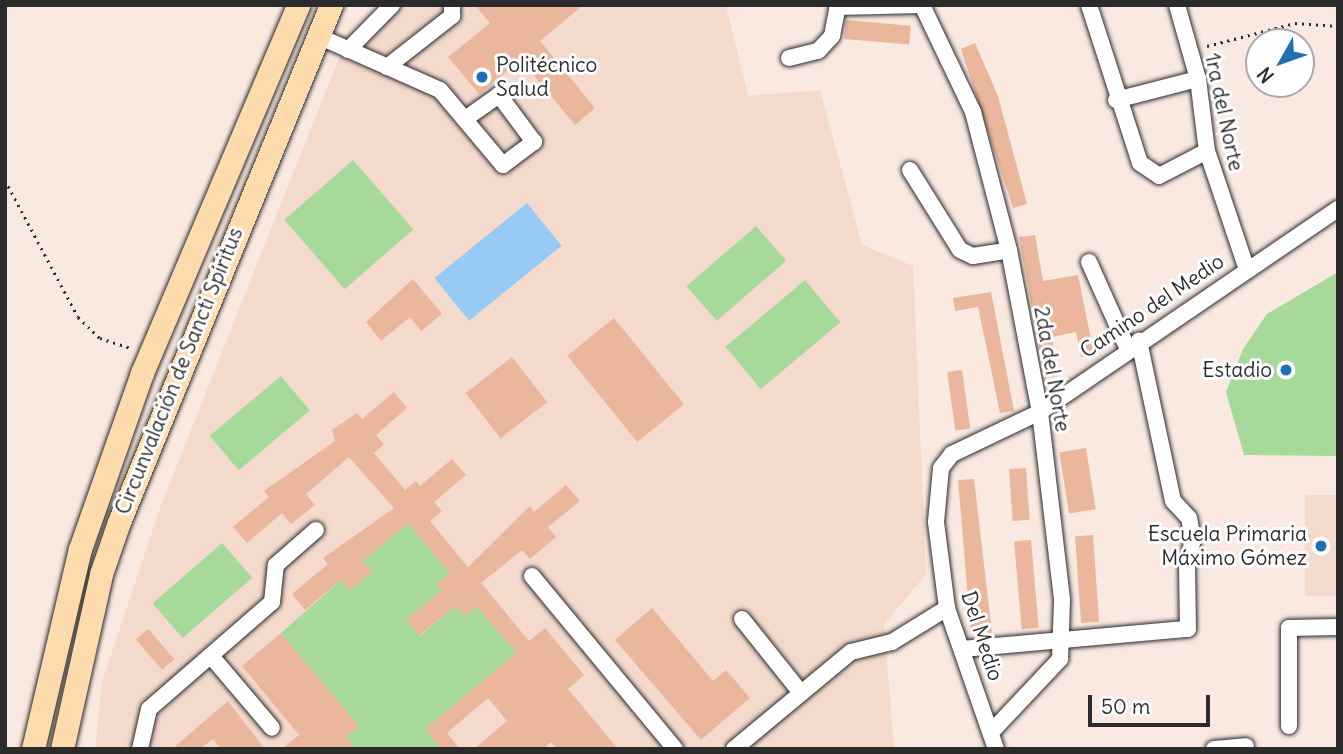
<!DOCTYPE html>
<html>
<head>
<meta charset="utf-8">
<style>
	body { margin:0 }
	#map { position:relative; width:1343px; height:754px; overflow:hidden; background:#f9e9e1; font-family:Delius,sans-serif }
	div>[style] { position:absolute }
	[style*='--x'] { left:calc(var(--x)*1px); top:calc(var(--y)*1px); width:calc(var(--w)*1px); rotate:calc(var(--a)*1deg) }
	.built>* { inset:0; background:#f4dacc; transform-origin:0 0 }
	.green>* { inset:0; background:#a6d99a; transform-origin:0 0 }
	.water>* { inset:0; background:#97caf4; transform-origin:0 0 }
	.building>* { inset:0; background:#eab79c; transform-origin:0 0 }
	.path>* { height:2.5px; margin-top:-1.25px; transform-origin:0; background:repeating-linear-gradient(90deg,#2b2b2b 0 2px,transparent 0 7px) }
	.roads { filter:drop-shadow(0 0 2px #2b2b2b) drop-shadow(0 0 2px #2b2b2b) }
	.minor>* { height:16px; margin:-8px; padding:0 8px; transform-origin:8px; border-radius:8px; background:#fff }
	.highway>* { height:23px; margin:-11.5px; padding:0 11.5px; transform-origin:11.5px; border-radius:11.5px; background:#fedbac }
	.dots>* { width:19px; height:19px; translate:-50% -50%; box-sizing:border-box; border:4px solid #fff; border-radius:50% }
	span { translate:-50% -50%; white-space:nowrap; text-align:center; line-height:1.15; -webkit-text-stroke:6px #fff; paint-order:stroke }
	.poi-label { font-size:21px; color:#2b2b2b }
	.left { translate:0 -50%; text-align:left }
	.right { translate:-100% -50%; text-align:right }
	.street-label { font-size:21px; color:#2b2b2b }
	.frame { position:absolute; inset:0; border:7px solid #2b2b2b; pointer-events:none }
	.north { position:absolute; left:1245px; top:28px; width:70px; height:70px; box-sizing:border-box; background:#fff; border:2px solid #aaa; border-radius:50%; rotate:230deg; font-size:19px; font-weight:700; line-height:28px; text-align:center; color:#2b2b2b }
	.north::after { content:''; display:block; margin:auto; width:24px; height:32px; background:#1f6fb2; clip-path:polygon(50% 0,100% 100%,50% 72%,0 100%) }
	.scale { position:absolute; left:1088px; top:695px; width:122px; height:32px; box-sizing:border-box; border:4px solid #2b2b2b; border-top:0; padding-left:9px; font-size:21px; line-height:24px; white-space:nowrap; color:#2b2b2b; -webkit-text-stroke:5px #fff; paint-order:stroke }
</style>
</head>
<body>
<div id="map">
	<div class="built">
		<i style="clip-path:polygon(379px 5px,726px 5px,748px 96px,820px 90px,862px 245px,913px 266px,926px 574px,884px 625px,894px 749px,95px 749px,102px 682px,161px 505px,338px 61px)"></i>
		<i style="left:1305px;top:495px;width:33px;height:101px"></i>
	</div>
	<div class="green">
		<i style="left:353px;top:160px;width:92px;height:91px;rotate:49deg"></i>
		<i style="left:756px;top:226px;width:46px;height:92px;rotate:49deg"></i>
		<i style="clip-path:polygon(1338px 272px,1338px 456px,1244px 455px,1226px 392px,1243px 349px,1267px 314px)"></i>
		<i style="left:805px;top:280px;width:55px;height:104px;rotate:50deg"></i>
		<i style="left:281px;top:376px;width:45px;height:93px;rotate:50deg"></i>
		<i style="clip-path:polygon(408px 523px,450px 573px,437px 584px,442px 590px,406px 620px,420px 636px,455px 606px,464px 616px,477px 606px,516px 653px,426px 729px,442px 749px,356px 749px,346px 737px,358px 726px,281px 633px,341px 580px,350px 590px,372px 572px,363px 561px)"></i>
		<i style="left:222px;top:543px;width:46px;height:92px;rotate:49deg"></i>
	</div>
	<div class="water">
		<i style="left:527px;top:203px;width:55px;height:119px;rotate:51deg"></i>
	</div>
	<div class="building">
		<i style="clip-path:polygon(475px 5px,583px 5px,540px 41px,595px 108px,575px 125px,521px 60px,479px 94px,448px 57px,490px 23px)"></i>
		<i style="left:846px;top:20px;width:65px;height:19px;rotate:5deg"></i>
		<i style="clip-path:polygon(975px 43px,998px 96px,1027px 204px,1013px 208px,961px 49px)"></i>
		<i style="clip-path:polygon(1035px 235px,1043px 281px,1078px 275px,1094px 354px,1081px 357px,1076px 332px,1052px 337px,1058px 376px,1045px 378px,1019px 237px)"></i>
		<i style="clip-path:polygon(413px 279px,442px 314px,421px 331px,410px 317px,381px 341px,366px 322px)"></i>
		<i style="clip-path:polygon(991px 292px,1014px 411px,1000px 413px,978px 307px,955px 311px,953px 298px)"></i>
		<i style="left:614px;top:318px;width:111px;height:60px;rotate:51deg"></i>
		<i style="left:512px;top:357px;width:57px;height:59px;rotate:52deg"></i>
		<i style="left:962px;top:370px;width:59px;height:15px;rotate:82deg"></i>
		<i style="clip-path:polygon(394px 392px,407px 408px,376px 435px,384px 444px,374px 453px,405px 490px,416px 481px,420px 486px,452px 459px,466px 475px,434px 502px,442px 511px,430px 521px,468px 567px,530px 506px,534px 512px,566px 485px,580px 501px,548px 527px,556px 537px,530px 559px,522px 550px,481px 583px,529px 641px,545px 628px,584px 675px,568px 689px,618px 749px,557px 749px,551px 742px,543px 749px,474px 749px,507px 721px,488px 698px,447px 733px,460px 749px,442px 749px,425px 729px,516px 653px,477px 606px,464px 616px,455px 606px,419px 636px,406px 620px,442px 590px,437px 584px,450px 573px,408px 523px,363px 561px,372px 572px,350px 590px,341px 580px,305px 610px,292px 594px,328px 564px,323px 558px,394px 508px,349px 457px,306px 494px,315px 505px,291px 524px,282px 513px,247px 543px,233px 527px,269px 497px,264px 491px,335px 441px,332px 430px,357px 413px,362px 419px)"></i>
		<i style="left:1086px;top:448px;width:62px;height:27px;rotate:81deg"></i>
		<i style="left:1026px;top:468px;width:52px;height:17px;rotate:86deg"></i>
		<i style="clip-path:polygon(974px 479px,992px 633px,971px 634px,958px 480px)"></i>
		<i style="left:1093px;top:535px;width:87px;height:18px;rotate:86deg"></i>
		<i style="left:1031px;top:540px;width:88px;height:17px;rotate:85deg"></i>
		<i style="clip-path:polygon(652px 608px,713px 681px,726px 670px,750px 698px,701px 740px,615px 640px)"></i>
		<i style="left:148px;top:629px;width:40px;height:16px;rotate:49deg"></i>
		<i style="clip-path:polygon(281px 633px,359px 726px,346px 737px,356px 749px,282px 749px,299px 735px,242px 666px)"></i>
		<i style="clip-path:polygon(228px 701px,265px 749px,221px 749px,213px 739px,200px 749px,172px 749px)"></i>
	</div>
	<div class="path">
		<i style="--x:1207;--y:46;--w:91;--a:-14.6"></i>
		<i style="--x:1295;--y:23;--w:43;--a:4"></i>
		<i style="--x:5;--y:180;--w:155;--a:61.9"></i>
		<i style="--x:78;--y:317;--w:30;--a:44"></i>
		<i style="--x:100;--y:338;--w:32;--a:18"></i>
	</div>
	<div class="roads">
		<div class="minor">
			<i style="--x:922;--y:5;--w:119;--a:64.5"></i>
			<i style="--x:973;--y:112;--w:143;--a:75.4"></i>
			<i style="--x:1009;--y:250;--w:165;--a:79.2"></i>
			<i style="--x:1040;--y:412;--w:189;--a:83.3"></i>
			<i style="--x:1062;--y:600;--w:59;--a:91.9"></i>
			<i style="--x:1060;--y:659;--w:96;--a:133.3"></i>
			<i style="--x:1089;--y:5;--w:166;--a:72.1"></i>
			<i style="--x:1140;--y:163;--w:23;--a:34"></i>
			<i style="--x:1159;--y:176;--w:54;--a:-27.5"></i>
			<i style="--x:1177;--y:5;--w:77;--a:74.2"></i>
			<i style="--x:1198;--y:79;--w:73;--a:82.9"></i>
			<i style="--x:1207;--y:151;--w:122;--a:71.4"></i>
			<i style="--x:837;--y:7;--w:85;--a:-1.3"></i>
			<i style="--x:318;--y:36;--w:133;--a:23.9"></i>
			<i style="--x:440;--y:90;--w:98;--a:50"></i>
			<i style="--x:503;--y:165;--w:39;--a:-37"></i>
			<i style="--x:534;--y:142;--w:59;--a:-126.7"></i>
			<i style="--x:499;--y:95;--w:42;--a:144.8"></i>
			<i style="--x:348;--y:50;--w:63;--a:-45.6"></i>
			<i style="--x:789;--y:58;--w:30;--a:-14"></i>
			<i style="--x:818;--y:51;--w:21;--a:-47"></i>
			<i style="--x:832;--y:36;--w:32;--a:-79"></i>
			<i style="--x:387;--y:67;--w:83;--a:-38.1"></i>
			<i style="--x:452;--y:16;--w:11;--a:-90"></i>
			<i style="--x:1116;--y:100;--w:85;--a:-14.4"></i>
			<i style="--x:910;--y:170;--w:94;--a:58"></i>
			<i style="--x:960;--y:250;--w:14;--a:25"></i>
			<i style="--x:973;--y:256;--w:36;--a:-9"></i>
			<i style="--x:1089;--y:262;--w:95;--a:65.9"></i>
			<i style="--x:532;--y:576;--w:224;--a:50.4"></i>
			<i style="--x:742;--y:619;--w:95;--a:51.4"></i>
			<i style="--x:962;--y:649;--w:227;--a:-5.1"></i>
			<i style="--x:1188;--y:629;--w:64;--a:-90.9"></i>
			<i style="--x:1187;--y:565;--w:26;--a:-77"></i>
			<i style="--x:1193;--y:540;--w:22;--a:-100"></i>
			<i style="--x:1189;--y:518;--w:23;--a:-133"></i>
			<i style="--x:1173;--y:501;--w:164;--a:-102"></i>
			<i style="--x:211;--y:656;--w:94;--a:49.7"></i>
			<i style="--x:1289;--y:726;--w:98;--a:-90"></i>
			<i style="--x:1289;--y:628;--w:49;--a:-1.2"></i>
			<i style="--x:140;--y:749;--w:41;--a:-77.3"></i>
			<i style="--x:149;--y:709;--w:163;--a:-41"></i>
			<i style="--x:272;--y:602;--w:37;--a:-84"></i>
			<i style="--x:276;--y:565;--w:53;--a:-41.2"></i>
			<i style="--x:734;--y:749;--w:152;--a:-39.7"></i>
			<i style="--x:851;--y:652;--w:42;--a:-13.7"></i>
			<i style="--x:892;--y:642;--w:65;--a:-31.7"></i>
			<i style="--x:996;--y:749;--w:149;--a:-109.2"></i>
			<i style="--x:947;--y:608;--w:87;--a:-97.3"></i>
			<i style="--x:936;--y:522;--w:54;--a:-84.7"></i>
			<i style="--x:941;--y:468;--w:18;--a:-52"></i>
			<i style="--x:952;--y:454;--w:98;--a:-25.5"></i>
			<i style="--x:1040;--y:412;--w:361;--a:-34.3"></i>
			<i style="--x:1214;--y:749;--w:32;--a:-5"></i>
		</div>
		<div class="highway">
			<i style="--x:33;--y:749;--w:205;--a:-76.8"></i>
			<i style="--x:80;--y:549;--w:187;--a:-70.6"></i>
			<i style="--x:142;--y:373;--w:400;--a:-67"></i>
			<i style="--x:62;--y:749;--w:179;--a:-77.4"></i>
			<i style="--x:101;--y:574;--w:55;--a:-70.9"></i>
			<i style="--x:119;--y:522;--w:559;--a:-67.7"></i>
		</div>
	</div>
	<div class="dots">
		<i style="left:482px;top:77px;background:#1f6fb2"></i>
		<i style="left:1286px;top:370px;background:#1f6fb2"></i>
		<i style="left:1321px;top:546px;background:#1f6fb2"></i>
	</div>
	<div class="poi-label">
		<span class="left" style="left:496px;top:77px">Politécnico<br>Salud</span>
		<span class="right" style="left:1272px;top:370px">Estadio</span>
		<span class="right" style="left:1307px;top:546px">Escuela Primaria<br>Máximo Gómez</span>
	</div>
	<div class="street-label">
		<span style="left:1224px;top:112px;rotate:78deg">1ra del Norte</span>
		<span style="left:1152px;top:306px;rotate:-34deg">Camino del Medio</span>
		<span style="left:1052px;top:369px;rotate:80deg">2da del Norte</span>
		<span style="left:179px;top:371px;rotate:-68deg">Circunvalación de Sancti Spíritus</span>
		<span style="left:982px;top:636px;rotate:72deg">Del Medio</span>
	</div>
	<div class="frame"></div>
	<div class="north">N</div>
	<div class="scale">50 m</div>
</div>
</body>
</html>
